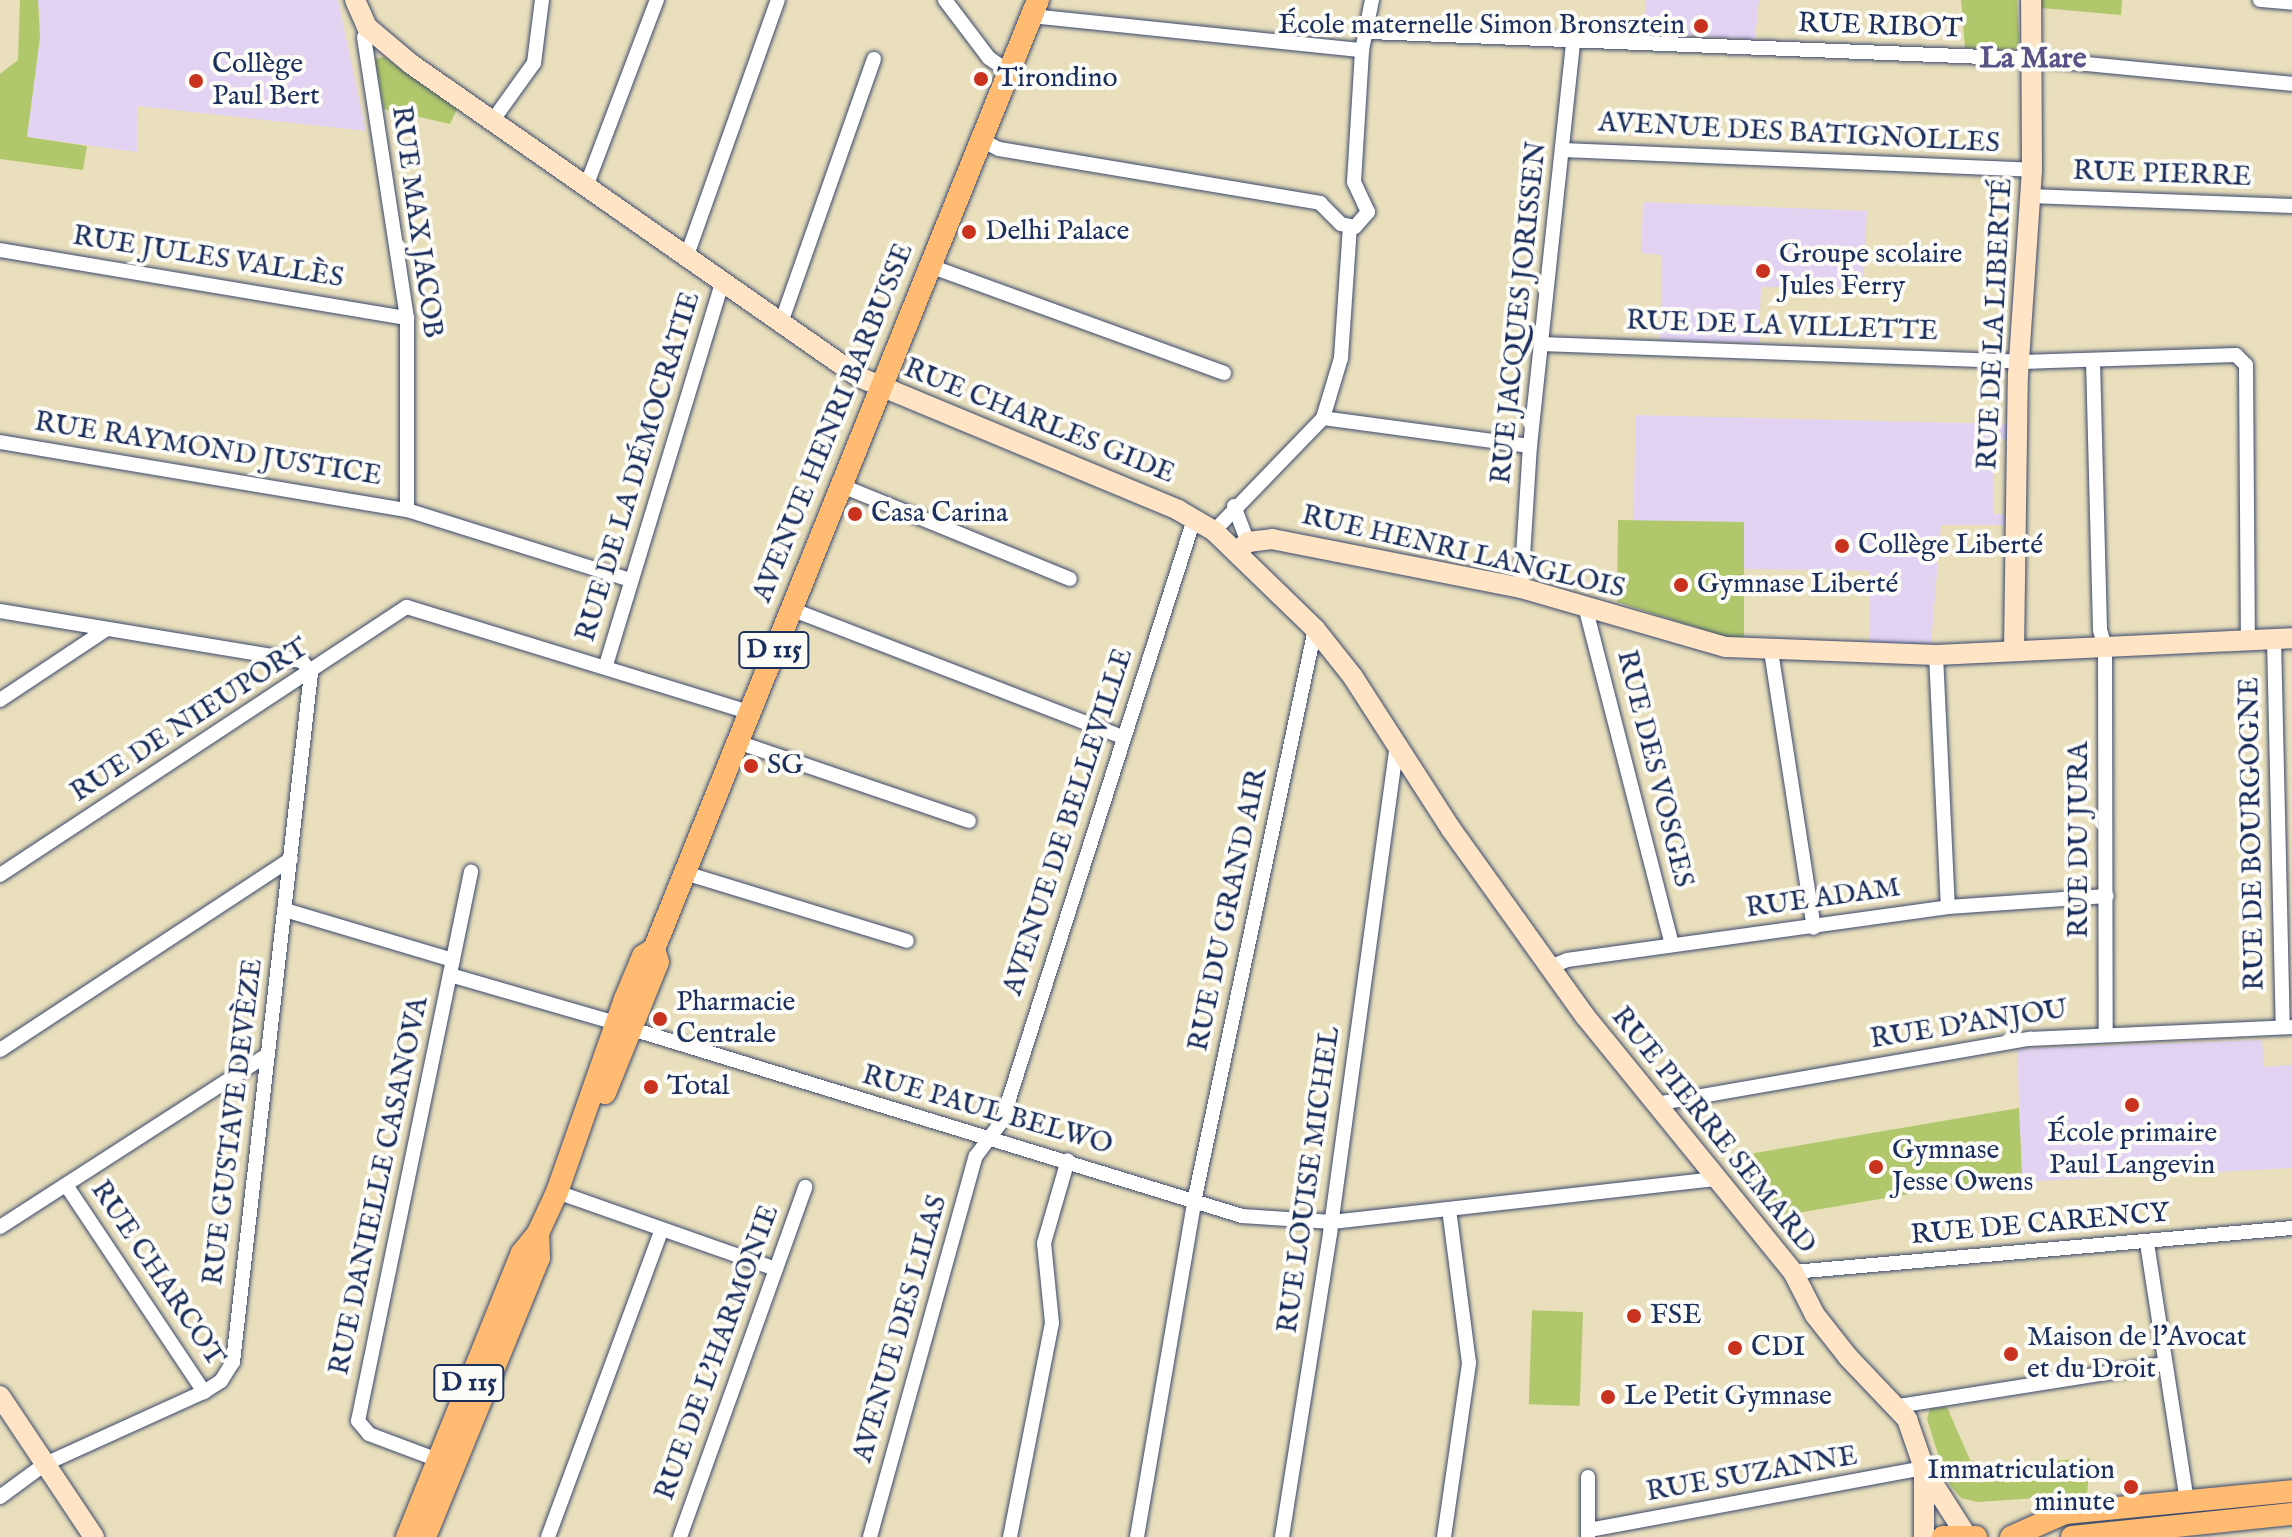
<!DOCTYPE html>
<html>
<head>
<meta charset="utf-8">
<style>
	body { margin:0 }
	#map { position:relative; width:2292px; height:1537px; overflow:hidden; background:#e9dfbc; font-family:"IM FELL English",serif }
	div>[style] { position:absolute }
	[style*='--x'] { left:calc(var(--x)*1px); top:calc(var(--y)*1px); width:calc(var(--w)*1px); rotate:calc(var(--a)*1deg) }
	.built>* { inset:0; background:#e3d3f2 }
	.green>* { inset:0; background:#b0c76c; transform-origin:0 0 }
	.roads { filter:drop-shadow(0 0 2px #3a496c) drop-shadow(0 0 2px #3a496c) }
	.street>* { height:14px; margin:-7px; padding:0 7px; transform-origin:7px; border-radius:7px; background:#fff }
	.secondary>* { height:20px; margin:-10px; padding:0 10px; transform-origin:10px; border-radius:10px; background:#ffe4c6 }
	.primary>* { height:22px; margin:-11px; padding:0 11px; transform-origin:11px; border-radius:11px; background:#ffbb71 }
	.dots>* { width:22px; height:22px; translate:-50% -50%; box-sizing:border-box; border:4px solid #fdfcf7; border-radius:50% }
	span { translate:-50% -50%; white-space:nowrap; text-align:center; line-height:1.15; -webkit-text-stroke:8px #fdfcf7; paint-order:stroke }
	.shield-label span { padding:2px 6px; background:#fdfcf7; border:2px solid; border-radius:6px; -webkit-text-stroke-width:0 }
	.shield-label { font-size:26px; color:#1b2f5e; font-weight:700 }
	.poi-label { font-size:28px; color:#1b2f5e }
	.right { translate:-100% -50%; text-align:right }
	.left { translate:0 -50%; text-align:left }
	.street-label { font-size:28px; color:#1b2f5e }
	.neighbourhood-label { font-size:30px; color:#585386; font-weight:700 }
</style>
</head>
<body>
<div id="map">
	<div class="built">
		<i style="clip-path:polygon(38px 0,338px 0,366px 131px,138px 106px,137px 152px,27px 137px,40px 37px)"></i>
		<i style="clip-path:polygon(1645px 0,1759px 0,1755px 39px,1645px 33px)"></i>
		<i style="clip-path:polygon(1643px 202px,1867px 211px,1863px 289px,1761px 287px,1759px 343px,1660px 340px,1662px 255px,1641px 253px)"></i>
		<i style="clip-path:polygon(1636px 415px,2008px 424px,2008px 439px,1994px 439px,1993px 514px,2007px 515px,2007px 525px,1941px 525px,1931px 643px,1870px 644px,1870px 571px,1744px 569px,1744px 522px,1633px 521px)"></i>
		<i style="clip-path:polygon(2262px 1040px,2264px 1067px,2292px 1065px,2292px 1168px,2022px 1182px,2017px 1049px)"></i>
	</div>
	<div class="green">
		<i style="clip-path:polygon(20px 0,38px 0,40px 37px,27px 137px,87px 146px,83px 170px,0 159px,0 74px,18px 60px)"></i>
		<i style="clip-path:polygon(1961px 0,2017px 0,2019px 42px,2014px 50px,1965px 48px)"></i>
		<i style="clip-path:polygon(2042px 0,2122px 0,2121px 15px,2042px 8px)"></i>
		<i style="clip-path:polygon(384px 57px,457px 109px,450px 124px,384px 109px,375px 59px)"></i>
		<i style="clip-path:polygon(1618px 520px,1744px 522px,1744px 637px,1727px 637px,1617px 602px)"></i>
		<i style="clip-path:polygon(2019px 1108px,2022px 1175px,1773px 1217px,1725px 1158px)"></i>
		<i style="left:1583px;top:1312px;width:94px;height:51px;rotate:92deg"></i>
		<i style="clip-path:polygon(1947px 1407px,1970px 1460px,1989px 1466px,2090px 1458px,2087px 1495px,1977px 1502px,1961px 1498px,1946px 1480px,1927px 1419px,1930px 1409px)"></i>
	</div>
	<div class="roads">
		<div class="street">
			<i style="--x:945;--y:0;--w:73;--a:52.8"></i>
			<i style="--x:989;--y:58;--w:24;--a:35"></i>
			<i style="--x:2260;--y:0;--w:32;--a:5"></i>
			<i style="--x:1031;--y:16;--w:333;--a:5.9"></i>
			<i style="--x:1370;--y:32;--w:665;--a:2.33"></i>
			<i style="--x:2034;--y:59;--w:259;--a:5.5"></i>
			<i style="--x:364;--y:37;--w:284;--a:81.3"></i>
			<i style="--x:407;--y:318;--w:192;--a:90"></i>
			<i style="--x:493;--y:120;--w:70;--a:-54.3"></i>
			<i style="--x:534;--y:63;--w:64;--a:-82.8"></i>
			<i style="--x:981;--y:140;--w:20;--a:27"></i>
			<i style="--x:999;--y:149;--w:326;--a:9.5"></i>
			<i style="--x:1320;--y:203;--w:30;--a:45"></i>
			<i style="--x:1341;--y:224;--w:14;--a:12"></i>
			<i style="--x:1355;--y:227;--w:20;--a:-49"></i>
			<i style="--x:1368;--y:212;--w:33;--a:-115"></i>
			<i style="--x:1354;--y:182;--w:132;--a:-86.5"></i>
			<i style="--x:1362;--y:50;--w:51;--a:-78.7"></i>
			<i style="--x:1564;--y:150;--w:468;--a:2.4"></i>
			<i style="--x:587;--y:184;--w:197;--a:-69.2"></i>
			<i style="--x:2030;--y:196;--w:262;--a:2.2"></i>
			<i style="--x:0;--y:250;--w:413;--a:9.5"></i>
			<i style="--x:686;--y:258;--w:274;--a:-70.4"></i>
			<i style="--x:930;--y:266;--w:313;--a:20"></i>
			<i style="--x:781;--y:323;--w:280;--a:-70.6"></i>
			<i style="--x:1541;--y:344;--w:481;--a:2.1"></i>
			<i style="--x:2022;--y:362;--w:214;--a:-1.9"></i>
			<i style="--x:2236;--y:355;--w:14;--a:45"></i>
			<i style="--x:2246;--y:365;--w:274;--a:89.6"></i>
			<i style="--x:2093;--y:361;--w:269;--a:88.5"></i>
			<i style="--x:2100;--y:630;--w:18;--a:74"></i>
			<i style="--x:2105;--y:647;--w:385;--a:89.9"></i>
			<i style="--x:1323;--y:418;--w:209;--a:7.7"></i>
			<i style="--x:0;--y:442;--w:413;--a:9.5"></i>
			<i style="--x:407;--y:510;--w:235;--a:17.4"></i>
			<i style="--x:842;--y:486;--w:246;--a:22.2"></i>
			<i style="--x:1234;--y:506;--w:39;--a:69"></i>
			<i style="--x:1214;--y:531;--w:157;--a:-46"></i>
			<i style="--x:1323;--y:418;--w:63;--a:-73.3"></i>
			<i style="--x:1341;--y:358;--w:131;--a:-86.1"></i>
			<i style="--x:1521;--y:588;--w:142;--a:-86.4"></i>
			<i style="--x:1530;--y:446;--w:405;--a:-83.9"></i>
			<i style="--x:1585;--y:606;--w:350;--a:75.6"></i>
			<i style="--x:791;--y:609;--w:356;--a:21.1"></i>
			<i style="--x:0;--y:611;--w:306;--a:9.4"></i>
			<i style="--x:302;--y:661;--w:15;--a:53"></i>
			<i style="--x:2274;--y:639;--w:388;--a:88.7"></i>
			<i style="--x:1771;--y:651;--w:280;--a:81.2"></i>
			<i style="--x:1936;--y:655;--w:252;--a:87.3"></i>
			<i style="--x:606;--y:665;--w:398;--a:-73.1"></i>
			<i style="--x:0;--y:700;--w:128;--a:-33.6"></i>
			<i style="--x:737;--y:742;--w:245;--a:18.8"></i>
			<i style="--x:685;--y:873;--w:232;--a:17"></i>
			<i style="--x:0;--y:875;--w:487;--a:-33.4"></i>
			<i style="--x:407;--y:607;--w:357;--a:17.1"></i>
			<i style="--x:285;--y:910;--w:175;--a:16.6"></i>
			<i style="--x:1550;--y:967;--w:18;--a:-22"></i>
			<i style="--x:1567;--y:960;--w:385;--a:-7.9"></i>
			<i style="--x:1948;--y:907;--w:159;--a:-4"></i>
			<i style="--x:450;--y:975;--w:173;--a:16.1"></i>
			<i style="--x:632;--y:1029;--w:638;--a:17.04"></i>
			<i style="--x:1242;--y:1216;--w:90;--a:3.8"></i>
			<i style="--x:1332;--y:1222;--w:388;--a:-6.4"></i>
			<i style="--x:0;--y:1050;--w:348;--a:-33.3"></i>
			<i style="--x:1656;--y:1104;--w:380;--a:-9.9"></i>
			<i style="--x:2030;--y:1039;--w:262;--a:-2.6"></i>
			<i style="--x:66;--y:1185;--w:249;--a:56.3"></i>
			<i style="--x:557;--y:1192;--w:232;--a:19.4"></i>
			<i style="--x:0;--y:1227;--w:315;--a:-32.8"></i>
			<i style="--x:2147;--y:1243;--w:262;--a:81.2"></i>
			<i style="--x:1793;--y:1272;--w:501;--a:-5.04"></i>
			<i style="--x:1898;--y:1406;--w:269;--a:-9"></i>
			<i style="--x:438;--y:1460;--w:74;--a:-159.4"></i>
			<i style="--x:369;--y:1434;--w:17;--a:-130"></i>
			<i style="--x:358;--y:1421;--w:561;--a:-78.37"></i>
			<i style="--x:1588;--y:1477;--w:60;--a:90"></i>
			<i style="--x:0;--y:1497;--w:56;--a:-36.3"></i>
			<i style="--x:45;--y:1464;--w:175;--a:-24.4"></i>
			<i style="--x:204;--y:1392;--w:20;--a:-33"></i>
			<i style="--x:221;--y:1381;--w:22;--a:-58"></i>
			<i style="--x:233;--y:1362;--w:693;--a:-83.54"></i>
			<i style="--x:1589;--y:1530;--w:341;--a:-10.5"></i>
			<i style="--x:548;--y:1537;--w:328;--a:-69.7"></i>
			<i style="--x:680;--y:1537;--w:372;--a:-70.3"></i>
			<i style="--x:870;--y:1537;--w:395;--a:-74.5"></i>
			<i style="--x:976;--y:1156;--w:44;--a:-53.4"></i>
			<i style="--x:1002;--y:1121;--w:632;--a:-72.31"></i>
			<i style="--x:1010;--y:1537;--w:218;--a:-78.9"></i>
			<i style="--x:1052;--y:1323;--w:80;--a:-95.7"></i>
			<i style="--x:1044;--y:1243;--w:86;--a:-73.9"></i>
			<i style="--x:1137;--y:1537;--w:340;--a:-80.3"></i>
			<i style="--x:1194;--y:1202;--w:586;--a:-78.08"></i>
			<i style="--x:1282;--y:1537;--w:308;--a:-81"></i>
			<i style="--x:1330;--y:1233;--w:492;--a:-82.2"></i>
			<i style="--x:1444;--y:1537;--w:176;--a:-81.8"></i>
			<i style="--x:1469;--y:1363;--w:155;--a:-97.4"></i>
		</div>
		<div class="secondary">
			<i style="--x:355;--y:0;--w:30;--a:66"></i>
			<i style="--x:367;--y:27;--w:57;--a:40.1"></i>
			<i style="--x:411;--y:64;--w:547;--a:34.94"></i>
			<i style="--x:859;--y:377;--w:346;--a:22.6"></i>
			<i style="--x:1178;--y:510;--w:42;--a:30.3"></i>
			<i style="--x:1214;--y:531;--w:141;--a:44.1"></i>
			<i style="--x:1315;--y:629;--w:61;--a:51.6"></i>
			<i style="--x:1353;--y:677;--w:181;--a:57.2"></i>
			<i style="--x:1451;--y:829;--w:230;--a:54.4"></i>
			<i style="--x:1585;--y:1016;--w:330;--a:50.9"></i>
			<i style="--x:1793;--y:1272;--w:48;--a:62.9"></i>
			<i style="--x:1815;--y:1315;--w:53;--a:51.8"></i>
			<i style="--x:1848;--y:1357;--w:86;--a:46.4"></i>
			<i style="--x:1907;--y:1419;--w:52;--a:70.9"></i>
			<i style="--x:1924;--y:1468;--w:69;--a:90"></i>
			<i style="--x:1236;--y:552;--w:16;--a:-40"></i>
			<i style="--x:1248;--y:542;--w:24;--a:-7"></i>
			<i style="--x:1272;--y:539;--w:254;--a:11.1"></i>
			<i style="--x:1521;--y:588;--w:213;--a:16.1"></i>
			<i style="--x:1726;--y:647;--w:210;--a:2.2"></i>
			<i style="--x:1936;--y:655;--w:356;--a:-2.7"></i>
			<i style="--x:2014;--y:651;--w:276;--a:-89.2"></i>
			<i style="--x:2018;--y:375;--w:205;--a:-86.1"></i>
			<i style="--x:2032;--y:170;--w:170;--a:-90.3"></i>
			<i style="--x:0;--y:1396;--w:169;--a:56.3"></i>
			<i style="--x:1927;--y:1474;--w:72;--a:57.4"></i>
		</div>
		<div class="primary">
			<i style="--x:605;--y:1093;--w:141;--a:-68"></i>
			<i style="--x:658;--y:962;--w:14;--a:-107"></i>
			<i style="--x:407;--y:1537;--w:306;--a:-68"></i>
			<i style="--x:522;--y:1253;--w:26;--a:-51"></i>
			<i style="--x:538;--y:1233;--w:45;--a:-65.1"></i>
			<i style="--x:557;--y:1192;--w:205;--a:-70.6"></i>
			<i style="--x:625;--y:999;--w:47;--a:-67.3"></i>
			<i style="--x:643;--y:956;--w:13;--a:-32"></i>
			<i style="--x:654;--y:949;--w:1024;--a:-67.97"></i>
			<i style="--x:425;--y:1537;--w:301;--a:-67.8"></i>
			<i style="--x:539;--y:1258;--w:25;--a:-92"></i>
			<i style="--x:1943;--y:1537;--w:33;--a:0"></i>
			<i style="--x:2011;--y:1537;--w:59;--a:-24"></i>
			<i style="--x:2065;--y:1513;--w:228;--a:-5.5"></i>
			<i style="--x:2072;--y:1537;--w:221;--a:-6"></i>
		</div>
	</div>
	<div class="dots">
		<i style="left:1701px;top:26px;background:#c8321e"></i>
		<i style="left:981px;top:79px;background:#c8321e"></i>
		<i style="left:196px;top:81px;background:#c8321e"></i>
		<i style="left:969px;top:232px;background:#c8321e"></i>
		<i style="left:1763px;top:271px;background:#c8321e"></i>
		<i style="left:855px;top:514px;background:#c8321e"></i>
		<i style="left:1842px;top:546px;background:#c8321e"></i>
		<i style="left:1681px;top:585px;background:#c8321e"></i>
		<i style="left:751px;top:766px;background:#c8321e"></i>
		<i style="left:660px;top:1019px;background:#c8321e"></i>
		<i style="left:651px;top:1087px;background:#c8321e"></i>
		<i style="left:2132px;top:1105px;background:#c8321e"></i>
		<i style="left:1876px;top:1167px;background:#c8321e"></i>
		<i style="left:1634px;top:1316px;background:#c8321e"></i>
		<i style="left:1735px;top:1348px;background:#c8321e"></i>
		<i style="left:2011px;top:1354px;background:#c8321e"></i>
		<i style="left:1608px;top:1397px;background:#c8321e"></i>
		<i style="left:2131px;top:1487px;background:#c8321e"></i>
	</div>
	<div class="shield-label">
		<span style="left:774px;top:650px">D 115</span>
		<span style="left:469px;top:1383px">D 115</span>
	</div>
	<div class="poi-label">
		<span class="right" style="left:1685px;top:26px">École maternelle Simon Bronsztein</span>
		<span class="left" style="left:212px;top:81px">Collège<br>Paul Bert</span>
		<span class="left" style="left:997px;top:79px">Tirondino</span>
		<span class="left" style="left:985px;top:232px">Delhi Palace</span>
		<span class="left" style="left:1779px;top:271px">Groupe scolaire<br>Jules Ferry</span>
		<span class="left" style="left:871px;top:514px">Casa Carina</span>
		<span class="left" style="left:1858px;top:546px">Collège Liberté</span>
		<span class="left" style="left:1697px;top:585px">Gymnase Liberté</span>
		<span class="left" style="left:767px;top:766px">SG</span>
		<span class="left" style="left:676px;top:1019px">Pharmacie<br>Centrale</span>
		<span class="left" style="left:667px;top:1087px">Total</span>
		<span style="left:2132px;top:1150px">École primaire<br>Paul Langevin</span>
		<span class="left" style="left:1892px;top:1167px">Gymnase<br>Jesse Owens</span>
		<span class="left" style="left:1650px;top:1316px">FSE</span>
		<span class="left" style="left:2027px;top:1354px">Maison de l'Avocat<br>et du Droit</span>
		<span class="left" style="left:1751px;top:1348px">CDI</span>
		<span class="left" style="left:1624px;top:1397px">Le Petit Gymnase</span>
		<span class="right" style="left:2115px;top:1487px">Immatriculation<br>minute</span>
	</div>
	<div class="street-label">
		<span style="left:1880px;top:27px;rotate:2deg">RUE RIBOT</span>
		<span style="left:1799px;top:134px;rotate:3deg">AVENUE DES BATIGNOLLES</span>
		<span style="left:2162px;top:175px;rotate:2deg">RUE PIERRE</span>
		<span style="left:416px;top:222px;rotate:82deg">RUE MAX JACOB</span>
		<span style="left:208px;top:258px;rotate:9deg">RUE JULES VALLÈS</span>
		<span style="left:1520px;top:313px;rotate:-84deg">RUE JACQUES JORISSEN</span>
		<span style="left:1996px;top:324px;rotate:-87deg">RUE DE LA LIBERTÉ</span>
		<span style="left:1782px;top:327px;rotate:2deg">RUE DE LA VILLETTE</span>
		<span style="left:1039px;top:422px;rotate:22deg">RUE CHARLES GIDE</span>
		<span style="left:834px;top:423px;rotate:-68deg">AVENUE HENRI BARBUSSE</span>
		<span style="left:208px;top:450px;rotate:9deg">RUE RAYMOND JUSTICE</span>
		<span style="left:639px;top:467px;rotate:-73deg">RUE DE LA DÉMOCRATIE</span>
		<span style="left:1463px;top:553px;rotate:13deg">RUE HENRI LANGLOIS</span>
		<span style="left:190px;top:721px;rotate:-33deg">RUE DE NIEUPORT</span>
		<span style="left:1654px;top:769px;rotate:76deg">RUE DES VOSGES</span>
		<span style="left:1069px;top:822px;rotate:-72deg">AVENUE DE BELLEVILLE</span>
		<span style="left:2253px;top:834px;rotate:-91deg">RUE DE BOURGOGNE</span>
		<span style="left:2080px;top:840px;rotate:-90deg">RUE DU JURA</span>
		<span style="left:1823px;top:899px;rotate:-8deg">RUE ADAM</span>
		<span style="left:1229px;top:910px;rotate:-78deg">RUE DU GRAND AIR</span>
		<span style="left:1969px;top:1025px;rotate:-9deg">RUE D'ANJOU</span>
		<span style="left:987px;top:1111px;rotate:16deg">RUE PAUL BELWO</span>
		<span style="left:234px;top:1122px;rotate:-83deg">RUE GUSTAVE DEVÈZE</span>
		<span style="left:1713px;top:1131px;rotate:51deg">RUE PIERRE SEMARD</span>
		<span style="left:1310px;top:1180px;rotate:-82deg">RUE LOUISE MICHEL</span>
		<span style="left:380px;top:1186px;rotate:-78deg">RUE DANIELLE CASANOVA</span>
		<span style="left:2040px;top:1225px;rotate:-5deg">RUE DE CARENCY</span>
		<span style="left:157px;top:1274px;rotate:56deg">RUE CHARCOT</span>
		<span style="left:901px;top:1329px;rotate:-74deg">AVENUE DES LILAS</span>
		<span style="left:718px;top:1353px;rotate:-70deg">RUE DE L'HARMONIE</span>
		<span style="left:1752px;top:1475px;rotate:-10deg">RUE SUZANNE</span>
	</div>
	<div class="neighbourhood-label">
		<span style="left:2033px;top:59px">La Mare</span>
	</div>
</div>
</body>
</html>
